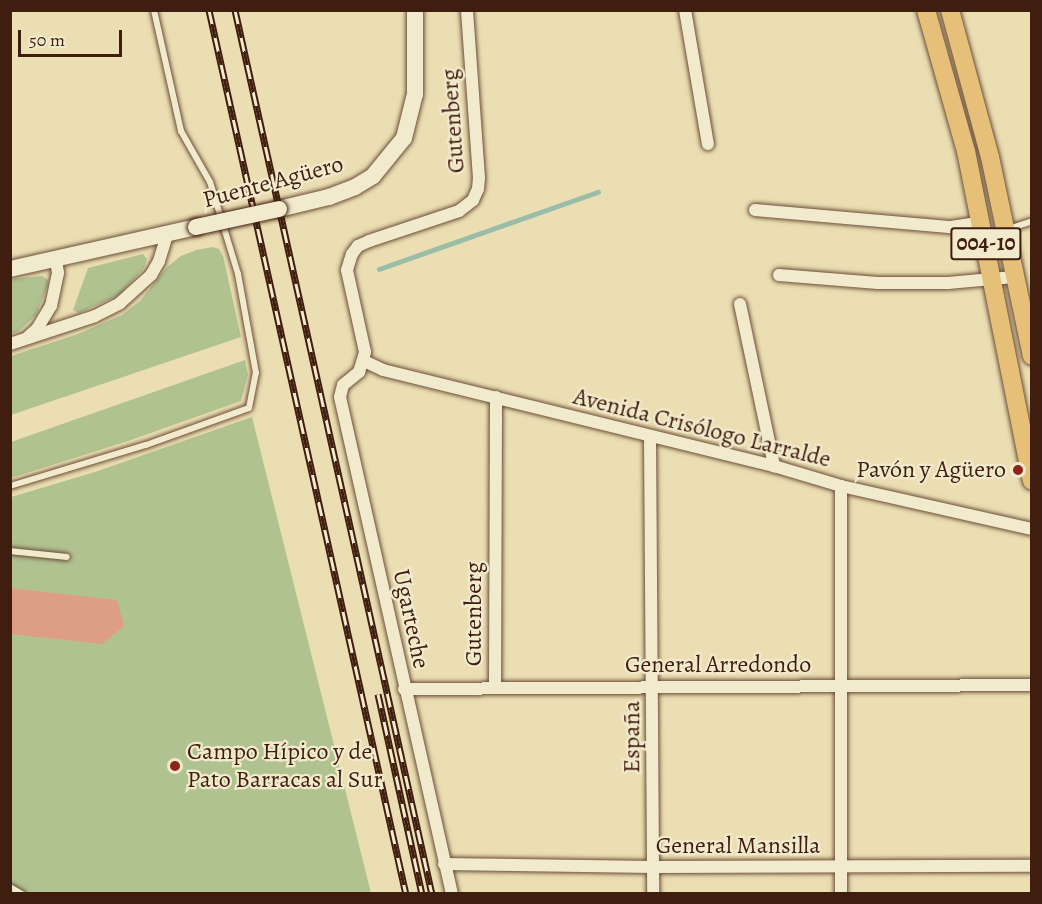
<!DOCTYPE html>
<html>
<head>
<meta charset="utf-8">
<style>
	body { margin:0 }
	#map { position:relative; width:1042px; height:904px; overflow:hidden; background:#ebdeb2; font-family:Alegreya,serif }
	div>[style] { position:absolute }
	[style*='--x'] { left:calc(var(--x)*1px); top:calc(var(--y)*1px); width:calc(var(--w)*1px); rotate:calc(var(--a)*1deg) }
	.green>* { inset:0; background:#b1c291 }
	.stream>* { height:4.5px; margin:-2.25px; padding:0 2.25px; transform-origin:2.25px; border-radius:2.25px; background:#99bda7 }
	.building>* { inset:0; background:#de9d87 }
	.roads { filter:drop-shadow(0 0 2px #6b4e38) drop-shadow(0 0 2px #6b4e38) }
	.lane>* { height:6px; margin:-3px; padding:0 3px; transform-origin:3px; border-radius:3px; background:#f2eacd }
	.street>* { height:12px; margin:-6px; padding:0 6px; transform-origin:6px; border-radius:6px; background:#f2eacd }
	.secondary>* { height:16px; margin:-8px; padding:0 8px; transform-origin:8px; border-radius:8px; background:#f2eacd }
	.primary>* { height:18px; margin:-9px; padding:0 9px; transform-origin:9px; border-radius:9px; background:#e6bf79 }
	.rail>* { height:7px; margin-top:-3.5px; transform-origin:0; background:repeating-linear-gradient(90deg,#f2eacd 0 14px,#401e0f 0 28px); box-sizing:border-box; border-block:2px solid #401e0f }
	.bridges { filter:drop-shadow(0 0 2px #401e0f) drop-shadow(0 0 2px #401e0f) }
	.secondary-bridge>* { height:16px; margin:-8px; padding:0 8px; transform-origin:8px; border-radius:8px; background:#f2eacd }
	.dots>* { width:16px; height:16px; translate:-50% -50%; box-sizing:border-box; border:3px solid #f2eacd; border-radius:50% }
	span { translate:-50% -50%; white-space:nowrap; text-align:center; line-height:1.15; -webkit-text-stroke:4.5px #f2eacd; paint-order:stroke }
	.shield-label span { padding:2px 4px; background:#f2eacd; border:2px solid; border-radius:4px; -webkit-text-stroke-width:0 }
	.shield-label { font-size:22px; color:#401e0f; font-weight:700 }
	.street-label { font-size:24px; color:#401e0f }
	.poi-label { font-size:24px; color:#401e0f }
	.right { translate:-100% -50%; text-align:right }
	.left { translate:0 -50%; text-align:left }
	.frame { position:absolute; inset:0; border:12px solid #401e0f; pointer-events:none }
	.scale { position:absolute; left:18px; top:30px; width:104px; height:27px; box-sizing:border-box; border:3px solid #401e0f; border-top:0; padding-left:8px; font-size:18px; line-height:21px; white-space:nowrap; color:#401e0f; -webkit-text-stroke:4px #f2eacd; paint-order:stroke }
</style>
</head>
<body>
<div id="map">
	<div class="green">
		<i style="clip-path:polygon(213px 247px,219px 249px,223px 256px,241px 337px,11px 415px,11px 356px,78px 334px,122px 315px,140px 301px,167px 267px,181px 256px,196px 250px)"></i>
		<i style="clip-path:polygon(143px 254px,147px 259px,144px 268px,119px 295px,79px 313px,73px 310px,88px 268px)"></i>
		<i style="clip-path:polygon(42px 276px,48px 280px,48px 285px,36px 315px,19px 331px,11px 334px,11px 279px)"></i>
		<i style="clip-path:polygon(245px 360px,248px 375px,241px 401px,128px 441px,11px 478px,11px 442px)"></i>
		<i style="clip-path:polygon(252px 417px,371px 893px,11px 894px,11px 497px,95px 472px)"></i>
	</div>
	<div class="stream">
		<i style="--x:379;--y:269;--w:232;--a:-19.4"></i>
	</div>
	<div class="building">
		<i style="clip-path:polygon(10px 588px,117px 600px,124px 626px,102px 644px,10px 634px)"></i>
	</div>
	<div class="roads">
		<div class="lane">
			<i style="--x:1008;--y:229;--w:25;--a:-18"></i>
			<i style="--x:10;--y:486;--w:142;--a:-16.8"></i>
			<i style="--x:146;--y:445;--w:109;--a:-19.8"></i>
			<i style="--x:249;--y:408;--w:36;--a:-79"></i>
			<i style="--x:256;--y:373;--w:101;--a:-100.3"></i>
			<i style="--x:238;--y:274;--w:96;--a:-106.9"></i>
			<i style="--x:210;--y:182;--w:59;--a:-119.6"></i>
			<i style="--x:181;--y:131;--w:124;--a:-102.6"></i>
			<i style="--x:10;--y:551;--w:57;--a:6"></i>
			<i style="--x:10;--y:887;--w:14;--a:30"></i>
		</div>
		<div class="street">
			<i style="--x:685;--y:10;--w:136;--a:80.3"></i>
			<i style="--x:755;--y:210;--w:197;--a:5"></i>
			<i style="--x:951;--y:227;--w:30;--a:-9"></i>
			<i style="--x:779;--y:275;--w:99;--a:4.6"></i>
			<i style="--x:878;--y:283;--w:70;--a:0"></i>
			<i style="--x:948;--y:283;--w:66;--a:-5.2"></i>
			<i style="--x:740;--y:304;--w:166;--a:78.1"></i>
			<i style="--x:28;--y:337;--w:12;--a:-42"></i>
			<i style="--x:37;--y:329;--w:27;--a:-59"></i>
			<i style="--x:51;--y:306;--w:34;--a:-78"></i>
			<i style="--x:58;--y:273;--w:13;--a:-99"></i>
			<i style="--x:10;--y:344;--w:89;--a:-18.2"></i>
			<i style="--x:95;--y:316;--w:28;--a:-27"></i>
			<i style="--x:120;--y:303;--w:42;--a:-42.1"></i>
			<i style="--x:151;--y:275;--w:16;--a:-60"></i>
			<i style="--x:159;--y:261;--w:27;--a:-73"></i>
			<i style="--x:364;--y:361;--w:21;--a:25"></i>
			<i style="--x:383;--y:370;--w:403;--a:13.8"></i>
			<i style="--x:774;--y:466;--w:70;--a:16.6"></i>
			<i style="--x:841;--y:486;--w:196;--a:12.7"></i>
			<i style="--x:650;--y:436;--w:458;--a:89.6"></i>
			<i style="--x:495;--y:688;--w:291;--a:-89.8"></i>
			<i style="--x:404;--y:689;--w:628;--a:-0.36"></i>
			<i style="--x:444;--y:864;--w:209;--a:0.8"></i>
			<i style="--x:653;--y:867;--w:379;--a:-0.2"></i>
			<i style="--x:452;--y:894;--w:509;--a:-102.7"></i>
			<i style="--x:340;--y:397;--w:12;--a:-76"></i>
			<i style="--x:343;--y:385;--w:21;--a:-39"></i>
			<i style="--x:359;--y:372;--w:21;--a:-73"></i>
			<i style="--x:365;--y:352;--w:84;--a:-102.4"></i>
			<i style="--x:347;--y:270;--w:17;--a:-73"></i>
			<i style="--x:352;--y:254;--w:10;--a:-53"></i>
			<i style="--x:358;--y:246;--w:12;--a:-24"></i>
			<i style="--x:369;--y:241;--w:95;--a:-18.4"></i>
			<i style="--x:459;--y:211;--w:18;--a:-38"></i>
			<i style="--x:473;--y:200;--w:12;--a:-66"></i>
			<i style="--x:478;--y:189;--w:11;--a:-85"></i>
			<i style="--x:479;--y:178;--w:168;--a:-94.1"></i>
			<i style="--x:841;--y:894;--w:408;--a:-90"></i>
		</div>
		<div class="secondary">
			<i style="--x:279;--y:209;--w:51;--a:-13.5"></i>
			<i style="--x:329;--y:197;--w:28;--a:-21"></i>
			<i style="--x:355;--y:187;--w:21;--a:-31"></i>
			<i style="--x:373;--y:176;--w:49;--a:-50.8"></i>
			<i style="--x:404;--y:138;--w:45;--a:-76"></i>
			<i style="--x:415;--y:94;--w:84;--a:-90"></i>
			<i style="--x:10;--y:269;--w:191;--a:-12.7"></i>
		</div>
		<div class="primary">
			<i style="--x:926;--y:10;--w:147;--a:74.2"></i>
			<i style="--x:966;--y:151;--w:336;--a:78.7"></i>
			<i style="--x:950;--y:10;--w:152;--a:74.8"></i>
			<i style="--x:990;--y:157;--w:203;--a:78.1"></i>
		</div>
	</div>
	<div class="rail">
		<i style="--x:209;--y:10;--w:906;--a:77.44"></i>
		<i style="--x:235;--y:10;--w:906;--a:77.44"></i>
		<i style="--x:378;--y:694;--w:205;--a:77.6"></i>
	</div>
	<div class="bridges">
		<div class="secondary-bridge">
			<i style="--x:196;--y:227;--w:85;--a:-12.2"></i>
		</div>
	</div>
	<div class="dots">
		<i style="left:1018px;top:470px;background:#8f2418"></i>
		<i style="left:175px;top:766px;background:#8f2418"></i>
	</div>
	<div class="shield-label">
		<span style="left:986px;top:244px">004-10</span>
	</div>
	<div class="street-label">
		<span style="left:453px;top:121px;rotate:-94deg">Gutenberg</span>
		<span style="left:273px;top:182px;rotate:-15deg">Puente Agüero</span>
		<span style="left:702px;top:428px;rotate:14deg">Avenida Crisólogo Larralde</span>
		<span style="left:474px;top:614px;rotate:-90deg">Gutenberg</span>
		<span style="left:411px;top:619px;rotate:78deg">Ugarteche</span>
		<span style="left:718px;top:665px">General Arredondo</span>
		<span style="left:632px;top:737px;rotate:-90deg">España</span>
		<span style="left:738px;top:846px">General Mansilla</span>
	</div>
	<div class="poi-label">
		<span class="right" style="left:1006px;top:470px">Pavón y Agüero</span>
		<span class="left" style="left:187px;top:766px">Campo Hípico y de<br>Pato Barracas al Sur</span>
	</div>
	<div class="frame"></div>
	<div class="scale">50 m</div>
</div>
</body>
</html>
